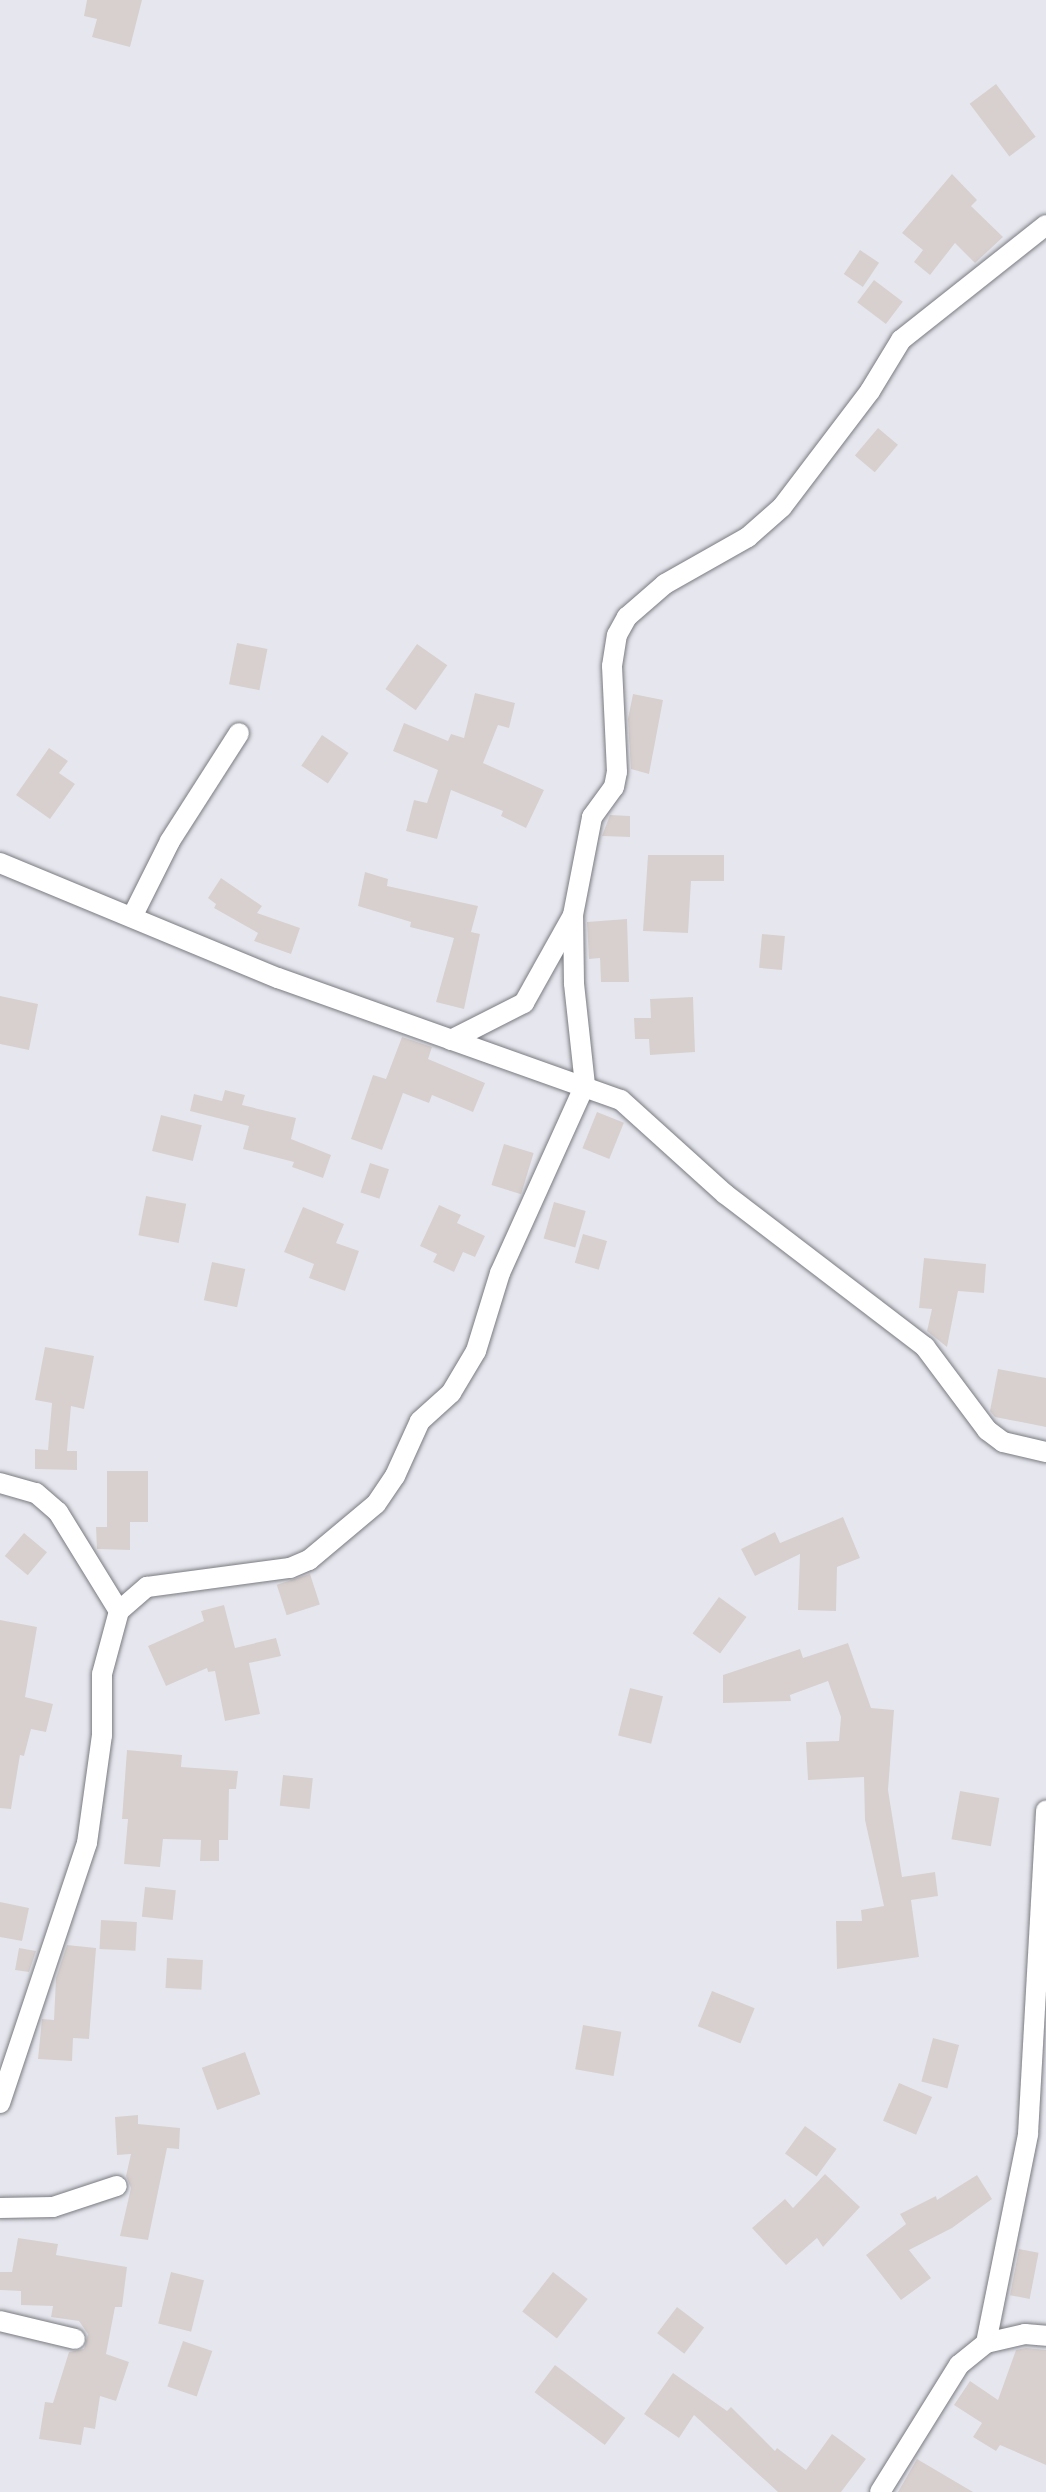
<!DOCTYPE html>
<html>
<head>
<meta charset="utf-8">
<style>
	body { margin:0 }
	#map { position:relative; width:1046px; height:2492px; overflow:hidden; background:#e6e7ee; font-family:Montserrat,sans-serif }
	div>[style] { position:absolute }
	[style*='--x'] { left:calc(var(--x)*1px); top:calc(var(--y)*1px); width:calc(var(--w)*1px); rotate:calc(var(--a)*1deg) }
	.building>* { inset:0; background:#d8d0ce; transform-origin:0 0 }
	.roads { filter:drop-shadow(0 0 2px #7a7b81) drop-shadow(0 0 2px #7a7b81) }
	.minor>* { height:20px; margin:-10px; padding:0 10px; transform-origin:10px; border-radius:10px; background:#fff }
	span { translate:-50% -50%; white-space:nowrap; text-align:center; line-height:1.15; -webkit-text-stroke:9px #e6e7ee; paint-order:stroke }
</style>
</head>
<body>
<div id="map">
	<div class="building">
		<i style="clip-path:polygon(87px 0,142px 0,130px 47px,92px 37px,97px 19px,84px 16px)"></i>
		<i style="left:996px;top:84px;width:66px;height:33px;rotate:53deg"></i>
		<i style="clip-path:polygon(952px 174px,977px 200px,971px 206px,1003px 237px,975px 263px,955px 243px,930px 275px,914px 262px,923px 250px,902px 233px)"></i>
		<i style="left:860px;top:250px;width:23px;height:29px;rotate:34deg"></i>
		<i style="left:874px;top:280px;width:36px;height:28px;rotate:37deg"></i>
		<i style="left:878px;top:428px;width:26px;height:36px;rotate:40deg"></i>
		<i style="left:237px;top:643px;width:31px;height:42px;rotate:11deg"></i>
		<i style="left:417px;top:644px;width:37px;height:55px;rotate:35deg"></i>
		<i style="clip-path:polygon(475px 693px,515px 703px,509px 728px,498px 725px,483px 763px,544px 790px,526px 828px,501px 816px,503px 811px,451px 790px,437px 839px,406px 831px,414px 800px,427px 803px,438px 770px,393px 751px,404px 723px,448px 741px,451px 734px,464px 738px)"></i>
		<i style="clip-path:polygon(633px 694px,663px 700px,649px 774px,631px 769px,628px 719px)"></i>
		<i style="left:322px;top:735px;width:32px;height:37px;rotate:34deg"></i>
		<i style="clip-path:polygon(49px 748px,68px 761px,59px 773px,75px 784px,50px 819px,16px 795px)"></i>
		<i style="clip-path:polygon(610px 815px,630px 816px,630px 837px,602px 836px)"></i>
		<i style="clip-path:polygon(648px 855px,724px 855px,724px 881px,691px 881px,688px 933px,643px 931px)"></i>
		<i style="clip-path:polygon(365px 872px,388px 879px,387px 886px,478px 906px,471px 932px,480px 934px,464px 1009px,436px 1002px,454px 938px,410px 927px,411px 922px,358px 906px)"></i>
		<i style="clip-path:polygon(221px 878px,262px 906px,257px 913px,300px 928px,291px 954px,254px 941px,258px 933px,214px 908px,216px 904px,208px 898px)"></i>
		<i style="clip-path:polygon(627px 919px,629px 982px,601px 982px,600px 958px,589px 959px,587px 922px)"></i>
		<i style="left:762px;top:934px;width:23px;height:34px;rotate:5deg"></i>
		<i style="clip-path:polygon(0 996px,38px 1004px,29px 1050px,0 1044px)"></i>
		<i style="clip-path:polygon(693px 997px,695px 1052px,650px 1055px,649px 1039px,635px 1039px,634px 1018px,651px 1018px,650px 999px)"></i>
		<i style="clip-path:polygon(402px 1037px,432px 1047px,428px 1059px,485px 1083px,473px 1112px,432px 1095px,429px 1103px,403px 1093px,382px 1150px,351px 1139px,373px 1075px,386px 1079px)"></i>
		<i style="clip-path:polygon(225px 1090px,245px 1095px,242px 1105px,296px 1118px,291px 1139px,331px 1155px,323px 1178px,292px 1167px,294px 1162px,243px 1149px,249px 1126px,190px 1111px,194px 1094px,222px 1101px)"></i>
		<i style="left:597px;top:1112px;width:29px;height:39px;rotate:22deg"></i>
		<i style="left:161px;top:1115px;width:42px;height:37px;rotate:14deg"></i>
		<i style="left:504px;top:1144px;width:31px;height:43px;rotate:17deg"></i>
		<i style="left:370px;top:1163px;width:20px;height:31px;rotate:18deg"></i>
		<i style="left:146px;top:1196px;width:41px;height:40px;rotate:11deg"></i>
		<i style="left:554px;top:1202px;width:33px;height:38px;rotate:16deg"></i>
		<i style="clip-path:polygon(439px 1205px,461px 1215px,457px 1223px,485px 1236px,475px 1257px,463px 1252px,454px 1272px,433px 1262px,437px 1254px,420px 1246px)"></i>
		<i style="clip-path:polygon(303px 1207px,344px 1224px,336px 1243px,359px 1251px,345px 1291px,309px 1278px,314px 1264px,284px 1252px)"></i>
		<i style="left:583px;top:1234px;width:25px;height:30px;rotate:16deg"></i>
		<i style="clip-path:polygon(924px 1258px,986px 1264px,984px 1293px,958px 1291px,947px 1347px,927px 1331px,932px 1309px,919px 1308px)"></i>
		<i style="left:212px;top:1262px;width:34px;height:39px;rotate:12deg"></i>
		<i style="clip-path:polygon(45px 1347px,94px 1356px,84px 1409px,71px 1406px,67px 1451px,77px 1451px,77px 1470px,35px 1469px,35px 1449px,48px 1450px,52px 1403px,35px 1400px)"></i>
		<i style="clip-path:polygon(998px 1369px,1046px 1378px,1046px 1427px,995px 1417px,990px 1411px)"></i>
		<i style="clip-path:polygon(107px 1471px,148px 1471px,148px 1522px,130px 1522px,130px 1550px,97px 1549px,96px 1527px,107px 1527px)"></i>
		<i style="clip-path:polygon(843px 1517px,860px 1558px,837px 1567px,836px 1611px,798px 1610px,800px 1554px,755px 1576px,741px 1549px,775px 1532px,780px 1543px)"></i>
		<i style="left:24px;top:1533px;width:30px;height:30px;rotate:40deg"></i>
		<i style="left:310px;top:1574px;width:32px;height:35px;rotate:72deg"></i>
		<i style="left:719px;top:1597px;width:34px;height:45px;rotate:36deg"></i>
		<i style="clip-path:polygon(224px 1605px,235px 1648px,276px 1638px,281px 1656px,249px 1663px,260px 1714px,225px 1721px,215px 1671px,208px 1672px,207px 1668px,166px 1686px,148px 1646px,204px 1621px,201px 1611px)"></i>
		<i style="clip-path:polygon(0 1620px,37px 1627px,25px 1697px,53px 1704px,46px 1732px,31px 1729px,24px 1756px,20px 1755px,11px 1809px,0 1808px)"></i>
		<i style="clip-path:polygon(848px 1643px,871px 1708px,894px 1710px,888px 1790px,902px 1877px,935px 1872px,938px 1896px,911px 1900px,919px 1957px,837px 1969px,836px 1921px,862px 1921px,861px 1910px,884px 1906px,865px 1820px,864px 1777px,808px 1780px,806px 1742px,839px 1741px,841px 1717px,828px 1681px,790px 1695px,791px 1701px,723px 1703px,723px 1675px,800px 1649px,803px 1658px)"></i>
		<i style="left:630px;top:1688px;width:34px;height:49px;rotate:14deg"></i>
		<i style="clip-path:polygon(127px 1750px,182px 1755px,181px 1767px,238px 1771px,236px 1789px,229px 1789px,228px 1840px,219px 1840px,219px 1861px,200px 1861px,201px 1840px,163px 1839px,160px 1867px,124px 1864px,128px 1819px,122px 1819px)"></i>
		<i style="left:283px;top:1775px;width:30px;height:31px;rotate:6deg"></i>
		<i style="left:960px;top:1791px;width:40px;height:49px;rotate:10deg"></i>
		<i style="left:145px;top:1887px;width:31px;height:30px;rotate:6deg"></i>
		<i style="clip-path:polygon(0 1902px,29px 1908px,22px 1941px,0 1937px)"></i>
		<i style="left:101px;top:1920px;width:36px;height:29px;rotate:3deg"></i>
		<i style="clip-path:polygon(67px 1945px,96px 1948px,89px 2039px,73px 2038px,72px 2061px,38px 2059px,42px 2019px,54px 2020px,56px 1978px)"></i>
		<i style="clip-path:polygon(19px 1948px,36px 1951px,29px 1972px,15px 1970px)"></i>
		<i style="left:167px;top:1958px;width:36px;height:30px;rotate:3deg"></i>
		<i style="left:712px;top:1991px;width:46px;height:38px;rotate:22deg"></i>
		<i style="left:583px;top:2025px;width:39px;height:45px;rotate:10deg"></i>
		<i style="left:933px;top:2038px;width:27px;height:45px;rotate:15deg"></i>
		<i style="left:245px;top:2052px;width:45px;height:46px;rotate:70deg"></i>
		<i style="left:899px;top:2083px;width:36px;height:41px;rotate:23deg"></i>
		<i style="clip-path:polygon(138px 2115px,138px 2124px,180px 2128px,179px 2149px,167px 2148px,148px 2240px,120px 2236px,131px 2188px,126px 2176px,131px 2154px,117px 2155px,115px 2117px)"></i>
		<i style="left:805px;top:2126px;width:39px;height:34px;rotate:36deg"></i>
		<i style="clip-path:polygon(825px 2174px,860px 2207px,823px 2247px,817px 2238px,786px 2265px,752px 2228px,785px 2199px,793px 2208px)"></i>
		<i style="clip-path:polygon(977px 2175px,992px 2199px,952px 2228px,909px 2250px,931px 2278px,901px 2300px,866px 2255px,906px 2224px,900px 2214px,936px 2196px,937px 2200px)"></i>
		<i style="clip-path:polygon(18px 2238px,58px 2244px,56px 2255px,127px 2267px,122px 2307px,115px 2307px,106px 2354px,129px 2362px,116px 2401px,100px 2396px,95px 2429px,84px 2427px,81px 2445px,39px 2439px,45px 2402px,53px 2403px,69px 2352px,84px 2349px,88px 2334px,79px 2321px,51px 2317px,53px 2306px,21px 2305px,21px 2291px,0 2290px,0 2272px,12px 2272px)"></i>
		<i style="left:1019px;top:2249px;width:20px;height:47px;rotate:11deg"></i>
		<i style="left:171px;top:2272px;width:34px;height:53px;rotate:14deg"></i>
		<i style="left:553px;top:2272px;width:44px;height:50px;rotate:38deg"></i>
		<i style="left:677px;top:2307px;width:34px;height:33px;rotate:37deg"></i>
		<i style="left:183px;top:2341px;width:31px;height:48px;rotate:19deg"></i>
		<i style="clip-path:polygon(1026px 2348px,1046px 2350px,1046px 2465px,1000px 2445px,996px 2451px,973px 2437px,982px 2423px,954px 2405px,970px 2381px,998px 2400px,1016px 2350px)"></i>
		<i style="left:555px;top:2365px;width:88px;height:34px;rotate:37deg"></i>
		<i style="clip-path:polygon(673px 2373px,727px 2411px,731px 2407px,775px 2451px,777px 2448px,806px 2470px,832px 2434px,866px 2459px,841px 2492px,778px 2492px,694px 2415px,679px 2438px,644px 2414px)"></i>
		<i style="clip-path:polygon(917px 2459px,973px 2492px,898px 2492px)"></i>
	</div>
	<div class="roads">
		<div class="minor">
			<i style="--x:0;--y:863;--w:301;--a:22.5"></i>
			<i style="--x:278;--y:978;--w:364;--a:19.6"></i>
			<i style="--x:621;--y:1100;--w:140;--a:42.1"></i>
			<i style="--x:725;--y:1194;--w:252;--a:37.4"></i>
			<i style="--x:925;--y:1347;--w:104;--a:53.2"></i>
			<i style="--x:987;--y:1430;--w:20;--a:37"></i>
			<i style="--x:1003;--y:1442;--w:44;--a:13.1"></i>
			<i style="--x:132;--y:917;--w:85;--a:-63.4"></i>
			<i style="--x:170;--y:841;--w:128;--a:-57.4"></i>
			<i style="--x:451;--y:1040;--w:82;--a:-26.9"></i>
			<i style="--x:524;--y:1003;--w:98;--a:-60.8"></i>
			<i style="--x:0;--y:1483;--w:37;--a:16"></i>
			<i style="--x:36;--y:1493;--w:29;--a:41"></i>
			<i style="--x:58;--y:1512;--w:116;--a:58.4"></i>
			<i style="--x:0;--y:2103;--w:274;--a:-71.5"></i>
			<i style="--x:87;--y:1843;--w:109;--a:-82.1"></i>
			<i style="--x:102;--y:1735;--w:61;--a:-90"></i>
			<i style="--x:102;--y:1674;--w:65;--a:-74.9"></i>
			<i style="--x:119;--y:1611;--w:37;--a:-41"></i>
			<i style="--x:147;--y:1587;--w:144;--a:-7.6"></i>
			<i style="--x:290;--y:1568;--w:21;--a:-23"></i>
			<i style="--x:309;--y:1560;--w:87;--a:-39.9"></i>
			<i style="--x:376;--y:1504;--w:34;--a:-56"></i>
			<i style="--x:395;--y:1476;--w:60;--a:-65.6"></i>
			<i style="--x:420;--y:1421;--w:42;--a:-42.1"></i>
			<i style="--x:451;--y:1393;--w:49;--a:-59.2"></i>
			<i style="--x:476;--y:1351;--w:82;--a:-72.9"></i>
			<i style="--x:500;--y:1273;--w:206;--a:-65.7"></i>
			<i style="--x:585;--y:1085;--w:103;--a:-96.2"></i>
			<i style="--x:574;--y:983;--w:68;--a:-90.8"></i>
			<i style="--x:573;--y:915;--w:100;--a:-79"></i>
			<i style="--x:592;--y:817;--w:37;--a:-54"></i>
			<i style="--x:614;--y:787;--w:15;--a:-79"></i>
			<i style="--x:617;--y:772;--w:106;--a:-92.7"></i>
			<i style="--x:612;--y:666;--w:31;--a:-81"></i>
			<i style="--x:617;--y:635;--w:21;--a:-61"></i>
			<i style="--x:627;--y:617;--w:50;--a:-41"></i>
			<i style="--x:665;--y:584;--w:95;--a:-29.5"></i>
			<i style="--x:748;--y:537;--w:45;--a:-41.4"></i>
			<i style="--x:782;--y:507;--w:146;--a:-52.8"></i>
			<i style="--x:870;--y:391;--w:60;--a:-58.7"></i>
			<i style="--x:901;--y:340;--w:185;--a:-38.4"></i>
			<i style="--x:0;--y:2208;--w:53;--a:-1.1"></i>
			<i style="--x:53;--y:2207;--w:67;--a:-18.2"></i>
			<i style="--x:0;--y:2321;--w:77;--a:13.5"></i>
			<i style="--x:986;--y:2343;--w:213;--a:-78.6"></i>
			<i style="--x:1028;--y:2134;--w:324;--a:-86.8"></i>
			<i style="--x:880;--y:2492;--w:150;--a:-58.1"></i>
			<i style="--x:959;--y:2365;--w:35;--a:-39"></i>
			<i style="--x:986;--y:2343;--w:40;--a:-13"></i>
			<i style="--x:1025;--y:2334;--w:21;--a:5"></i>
		</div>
	</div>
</div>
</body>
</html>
